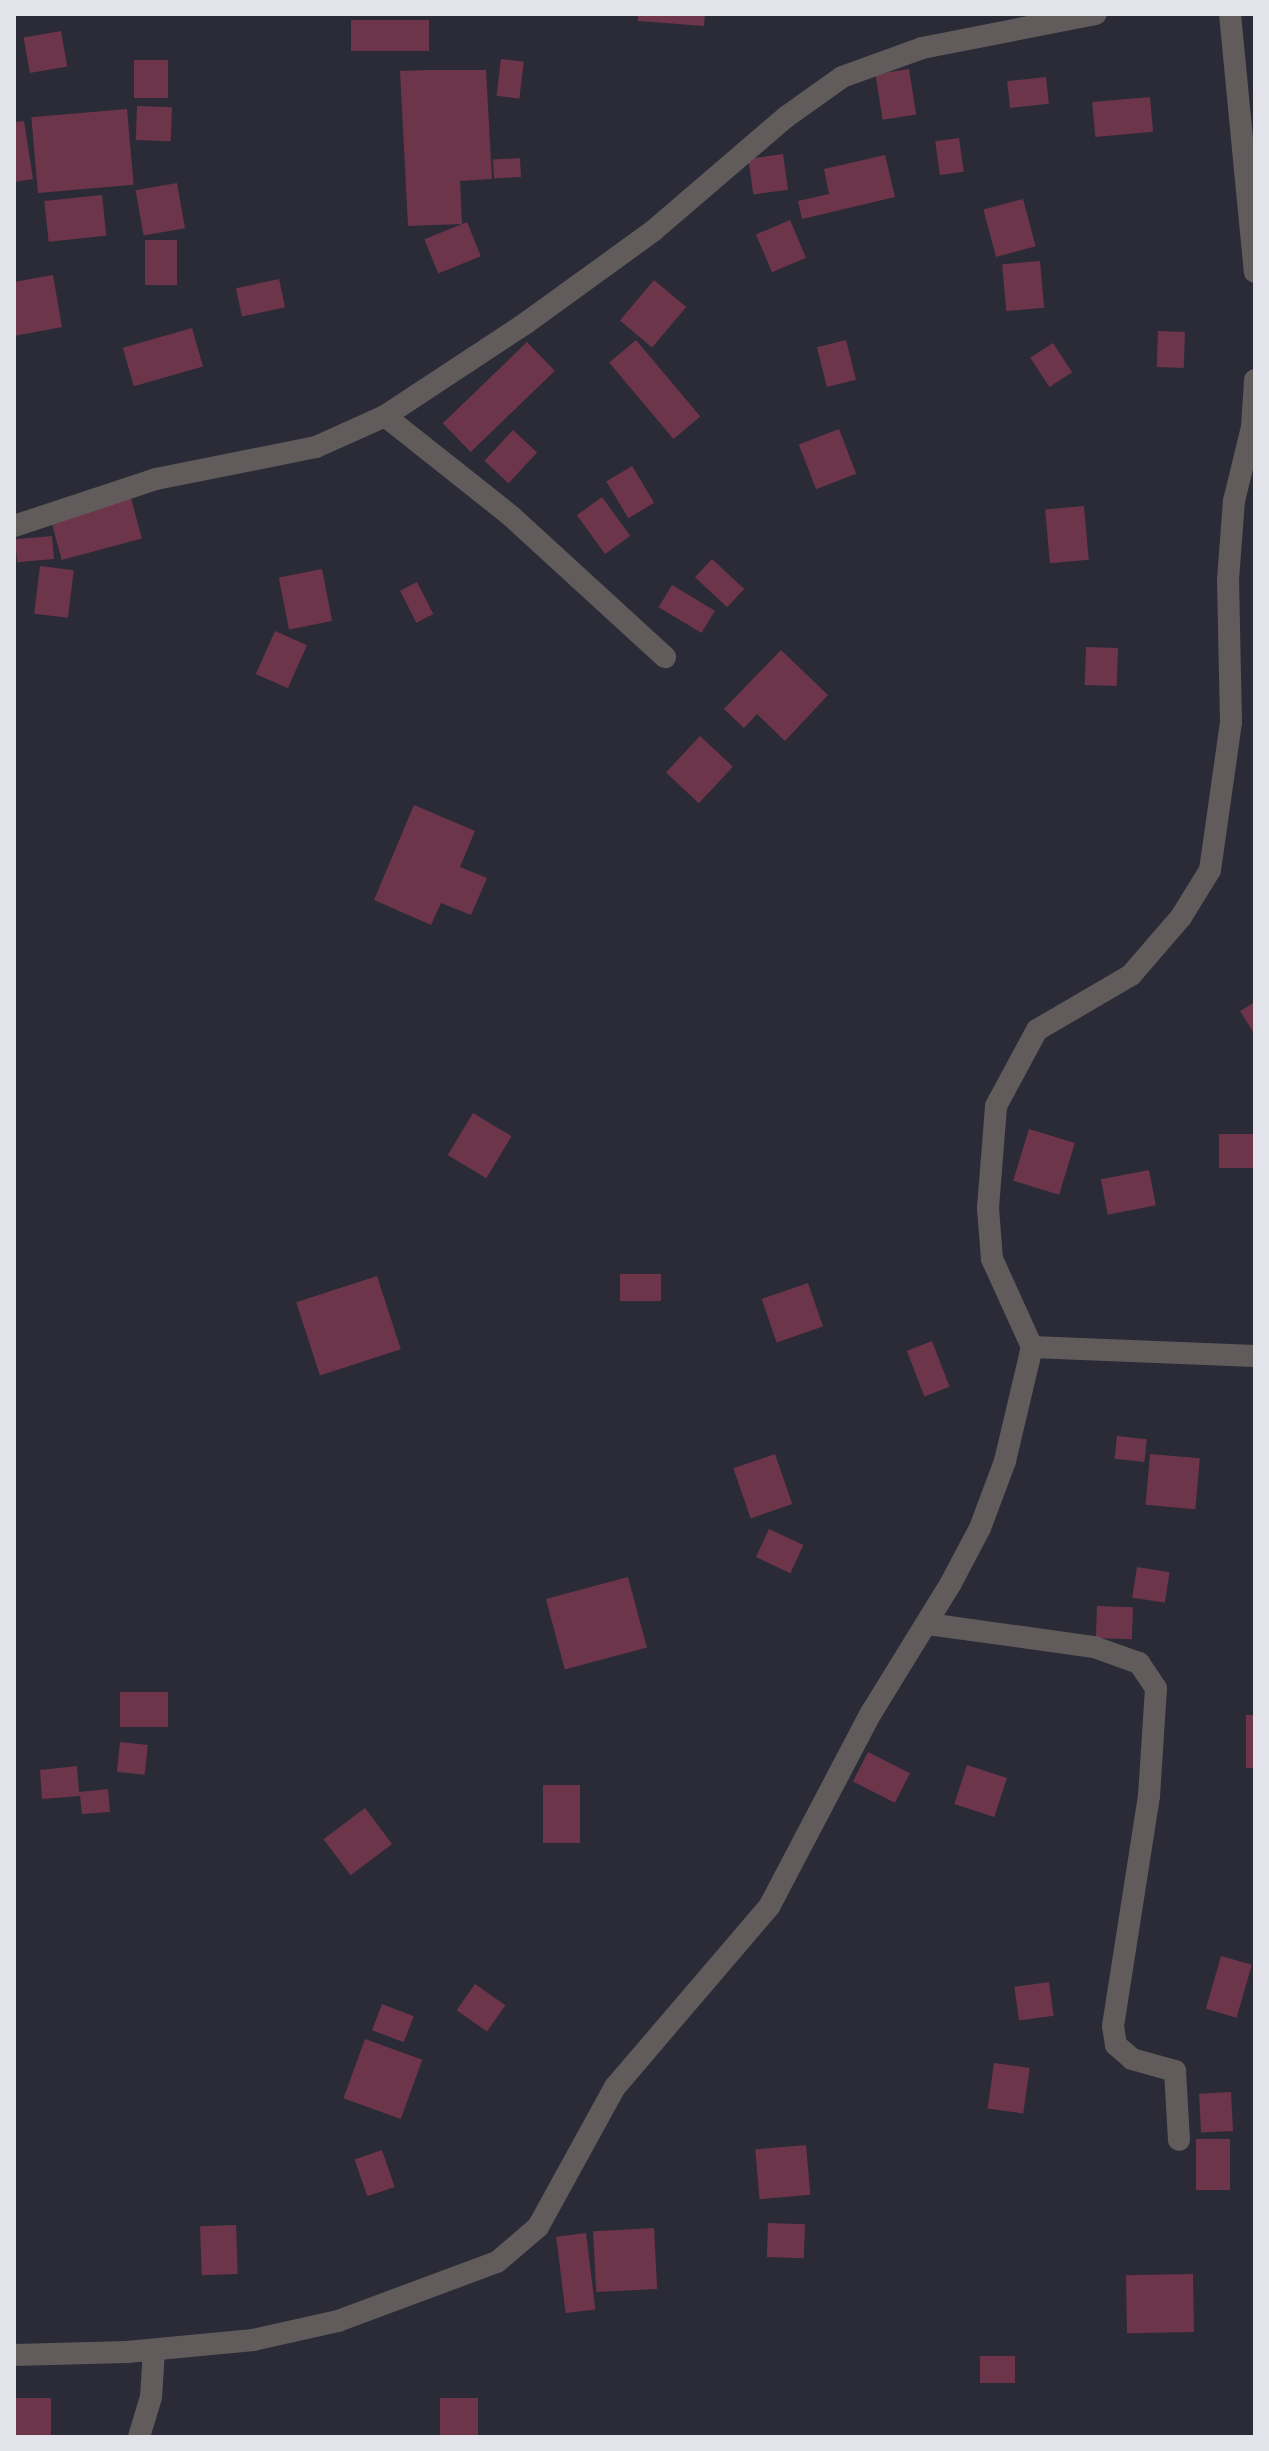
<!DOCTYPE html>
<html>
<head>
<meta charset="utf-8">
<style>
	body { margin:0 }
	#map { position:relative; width:1269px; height:2451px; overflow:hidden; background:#2a2b37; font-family:Jost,sans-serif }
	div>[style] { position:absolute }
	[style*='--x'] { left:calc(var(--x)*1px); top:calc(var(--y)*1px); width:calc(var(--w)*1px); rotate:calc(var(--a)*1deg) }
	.building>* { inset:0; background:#6d3549; transform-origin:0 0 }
	.minor>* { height:22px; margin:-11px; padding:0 11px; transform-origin:11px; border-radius:11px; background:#625b5b }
	.tertiary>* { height:22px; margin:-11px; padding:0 11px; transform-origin:11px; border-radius:11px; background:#625b5b }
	span { translate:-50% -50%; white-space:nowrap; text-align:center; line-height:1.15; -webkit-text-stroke:6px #20222d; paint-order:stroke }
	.frame { position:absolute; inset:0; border:16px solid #e2e3eb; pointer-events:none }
</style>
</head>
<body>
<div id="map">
	<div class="building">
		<i style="clip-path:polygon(638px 14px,705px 14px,704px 26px,638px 21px)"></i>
		<i style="left:429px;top:20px;width:31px;height:78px;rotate:90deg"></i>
		<i style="left:61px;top:31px;width:36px;height:38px;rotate:80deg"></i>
		<i style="left:501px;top:59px;width:23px;height:37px;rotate:7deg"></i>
		<i style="left:134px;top:60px;width:34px;height:38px"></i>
		<i style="left:909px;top:69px;width:46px;height:34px;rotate:81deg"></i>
		<i style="clip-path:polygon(426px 70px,486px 70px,492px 179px,460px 181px,462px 224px,408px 226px,400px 71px)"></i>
		<i style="left:1046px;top:77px;width:27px;height:39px;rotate:84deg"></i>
		<i style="left:1150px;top:97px;width:35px;height:58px;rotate:85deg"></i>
		<i style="left:137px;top:106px;width:35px;height:34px;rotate:2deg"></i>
		<i style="left:127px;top:109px;width:76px;height:96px;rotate:85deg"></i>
		<i style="clip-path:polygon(24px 121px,33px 179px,14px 182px,14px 122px)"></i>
		<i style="left:959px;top:138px;width:34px;height:24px;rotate:82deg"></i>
		<i style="left:783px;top:154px;width:36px;height:35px;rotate:82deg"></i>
		<i style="clip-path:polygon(885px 155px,895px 197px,802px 219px,798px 201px,829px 194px,824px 169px)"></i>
		<i style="left:520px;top:158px;width:19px;height:27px;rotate:87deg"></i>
		<i style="left:177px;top:183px;width:46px;height:42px;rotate:80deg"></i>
		<i style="left:102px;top:195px;width:41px;height:58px;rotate:84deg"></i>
		<i style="left:1023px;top:199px;width:49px;height:41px;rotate:75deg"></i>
		<i style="left:790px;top:220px;width:41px;height:37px;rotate:67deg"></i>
		<i style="left:467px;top:222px;width:37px;height:46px;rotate:68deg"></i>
		<i style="left:177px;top:240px;width:45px;height:32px;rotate:90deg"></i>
		<i style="left:1040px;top:261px;width:47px;height:38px;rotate:85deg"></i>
		<i style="clip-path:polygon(53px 275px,62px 327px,14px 336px,14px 282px)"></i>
		<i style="left:279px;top:279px;width:29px;height:44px;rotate:78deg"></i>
		<i style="left:654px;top:280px;width:42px;height:53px;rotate:40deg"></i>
		<i style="left:192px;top:328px;width:40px;height:72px;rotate:74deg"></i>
		<i style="left:1158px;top:331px;width:27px;height:36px;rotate:2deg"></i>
		<i style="left:636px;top:340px;width:100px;height:35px;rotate:50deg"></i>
		<i style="left:846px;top:340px;width:41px;height:30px;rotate:76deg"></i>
		<i style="left:527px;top:342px;width:40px;height:117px;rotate:46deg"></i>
		<i style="left:1053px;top:343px;width:35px;height:27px;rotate:57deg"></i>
		<i style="left:839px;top:429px;width:48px;height:43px;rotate:69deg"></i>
		<i style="left:513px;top:430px;width:33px;height:42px;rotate:43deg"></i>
		<i style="left:632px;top:466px;width:43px;height:30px;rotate:59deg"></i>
		<i style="left:602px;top:497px;width:48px;height:31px;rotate:54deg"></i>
		<i style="left:131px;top:498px;width:42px;height:83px;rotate:75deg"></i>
		<i style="left:1084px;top:506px;width:54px;height:39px;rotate:85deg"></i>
		<i style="left:52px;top:536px;width:23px;height:37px;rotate:85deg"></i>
		<i style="left:712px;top:559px;width:44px;height:25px;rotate:43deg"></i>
		<i style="left:40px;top:566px;width:34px;height:48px;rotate:7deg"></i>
		<i style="left:322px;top:569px;width:53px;height:44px;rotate:79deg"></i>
		<i style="left:417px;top:582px;width:36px;height:19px;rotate:63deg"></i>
		<i style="left:672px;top:585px;width:50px;height:26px;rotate:31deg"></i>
		<i style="left:275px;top:631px;width:35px;height:47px;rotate:24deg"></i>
		<i style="left:1086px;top:647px;width:32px;height:38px;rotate:2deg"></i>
		<i style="clip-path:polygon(781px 650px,828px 695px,785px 741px,757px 714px,744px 728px,724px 709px)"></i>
		<i style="left:700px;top:736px;width:45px;height:50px;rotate:43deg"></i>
		<i style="clip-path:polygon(414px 805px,475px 831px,460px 867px,487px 878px,471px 915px,441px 903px,431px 925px,374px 900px)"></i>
		<i style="clip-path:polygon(1255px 1002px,1255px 1035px,1240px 1011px)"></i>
		<i style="left:473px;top:1113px;width:45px;height:49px;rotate:31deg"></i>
		<i style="left:1029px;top:1129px;width:48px;height:54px;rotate:17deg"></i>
		<i style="left:1219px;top:1134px;width:36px;height:34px"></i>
		<i style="left:1149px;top:1170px;width:36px;height:49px;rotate:79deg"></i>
		<i style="left:620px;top:1274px;width:41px;height:27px"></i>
		<i style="left:377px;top:1276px;width:77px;height:85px;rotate:72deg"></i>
		<i style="left:808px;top:1283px;width:46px;height:49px;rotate:71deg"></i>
		<i style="left:932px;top:1341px;width:49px;height:27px;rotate:69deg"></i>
		<i style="left:1117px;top:1436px;width:30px;height:23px;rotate:6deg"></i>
		<i style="left:775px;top:1454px;width:53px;height:44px;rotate:71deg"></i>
		<i style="left:1150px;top:1454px;width:50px;height:51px;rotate:5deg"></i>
		<i style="left:769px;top:1529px;width:38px;height:31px;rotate:25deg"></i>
		<i style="left:1137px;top:1567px;width:33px;height:31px;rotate:9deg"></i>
		<i style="left:628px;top:1577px;width:73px;height:85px;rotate:75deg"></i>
		<i style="left:1097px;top:1606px;width:36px;height:32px;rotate:2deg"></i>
		<i style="left:120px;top:1692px;width:48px;height:35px"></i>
		<i style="left:1246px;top:1715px;width:9px;height:53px"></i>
		<i style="left:120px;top:1742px;width:28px;height:30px;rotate:6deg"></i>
		<i style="left:868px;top:1752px;width:47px;height:33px;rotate:27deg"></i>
		<i style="left:967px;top:1765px;width:42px;height:41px;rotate:18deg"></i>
		<i style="clip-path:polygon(77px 1766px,79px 1792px,108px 1789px,110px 1812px,82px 1814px,80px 1796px,42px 1799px,40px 1770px)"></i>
		<i style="left:543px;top:1785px;width:37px;height:58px"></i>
		<i style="left:365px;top:1808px;width:45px;height:52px;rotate:53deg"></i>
		<i style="left:1221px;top:1956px;width:32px;height:55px;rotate:16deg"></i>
		<i style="left:1049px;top:1982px;width:34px;height:35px;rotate:82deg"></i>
		<i style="left:475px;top:1984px;width:37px;height:32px;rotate:35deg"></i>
		<i style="left:382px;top:2004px;width:34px;height:28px;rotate:21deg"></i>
		<i style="left:365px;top:2039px;width:61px;height:63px;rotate:20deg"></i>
		<i style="left:994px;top:2063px;width:36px;height:46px;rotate:8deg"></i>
		<i style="left:1231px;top:2092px;width:39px;height:32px;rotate:87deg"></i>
		<i style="left:1230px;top:2139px;width:51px;height:34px;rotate:90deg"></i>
		<i style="left:806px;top:2145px;width:50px;height:51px;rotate:85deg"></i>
		<i style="left:382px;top:2150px;width:39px;height:29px;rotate:71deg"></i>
		<i style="left:768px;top:2223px;width:37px;height:34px;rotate:2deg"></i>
		<i style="left:236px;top:2225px;width:49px;height:36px;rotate:88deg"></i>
		<i style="left:654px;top:2228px;width:61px;height:61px;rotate:87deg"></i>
		<i style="left:586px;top:2233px;width:77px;height:30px;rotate:83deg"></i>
		<i style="left:1193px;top:2274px;width:58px;height:67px;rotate:89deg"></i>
		<i style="left:980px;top:2356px;width:35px;height:27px"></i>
		<i style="left:14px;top:2398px;width:37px;height:39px"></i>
		<i style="left:440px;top:2398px;width:38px;height:39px"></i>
	</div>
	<div class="minor">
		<i style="--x:1230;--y:14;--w:259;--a:84.5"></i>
		<i style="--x:385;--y:416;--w:161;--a:38.4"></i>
		<i style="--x:511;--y:516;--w:209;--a:42.5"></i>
		<i style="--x:1032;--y:1347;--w:223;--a:2.3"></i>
		<i style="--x:928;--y:1624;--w:168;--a:7.9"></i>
		<i style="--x:1094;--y:1647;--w:48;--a:19.6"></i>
		<i style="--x:1139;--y:1663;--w:30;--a:56"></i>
		<i style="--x:1156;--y:1688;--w:108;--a:93.7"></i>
		<i style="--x:1149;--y:1796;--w:233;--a:98.9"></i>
		<i style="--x:1113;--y:2026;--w:19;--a:81"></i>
		<i style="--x:1116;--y:2045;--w:21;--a:41"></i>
		<i style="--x:1132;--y:2059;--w:45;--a:15.6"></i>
		<i style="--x:1175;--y:2071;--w:69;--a:86.7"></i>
		<i style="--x:14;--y:2355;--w:113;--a:-1.5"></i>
		<i style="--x:127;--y:2352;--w:127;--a:-5.4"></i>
		<i style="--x:253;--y:2340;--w:87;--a:-12.6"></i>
		<i style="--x:338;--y:2321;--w:170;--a:-20.4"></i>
		<i style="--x:497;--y:2262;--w:54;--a:-40.5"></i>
		<i style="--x:538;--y:2227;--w:160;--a:-61.2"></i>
		<i style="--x:615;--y:2087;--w:237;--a:-49.5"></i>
		<i style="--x:769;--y:1907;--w:219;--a:-62.3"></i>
		<i style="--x:871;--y:1713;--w:153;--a:-58.4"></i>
		<i style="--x:951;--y:1583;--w:62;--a:-62.2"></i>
		<i style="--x:980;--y:1528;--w:72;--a:-69.5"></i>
		<i style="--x:1005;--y:1461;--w:117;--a:-76.7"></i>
		<i style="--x:1032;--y:1347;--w:97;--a:-114.4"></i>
		<i style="--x:992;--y:1259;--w:51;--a:-94.5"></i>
		<i style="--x:988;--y:1208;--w:102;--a:-85.5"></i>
		<i style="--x:996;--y:1106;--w:86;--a:-61.7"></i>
		<i style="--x:1037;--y:1030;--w:109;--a:-30.3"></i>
		<i style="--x:1131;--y:975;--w:77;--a:-49.2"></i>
		<i style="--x:1181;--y:917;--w:55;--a:-58.3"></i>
		<i style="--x:1210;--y:870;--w:149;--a:-81.9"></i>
		<i style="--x:1231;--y:722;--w:142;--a:-91.2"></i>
		<i style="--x:1228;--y:580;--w:79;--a:-85.7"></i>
		<i style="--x:1234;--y:501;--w:76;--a:-76.3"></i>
		<i style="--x:1252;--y:427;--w:47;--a:-86.3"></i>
		<i style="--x:139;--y:2437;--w:42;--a:-73.3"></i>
		<i style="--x:151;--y:2397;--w:47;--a:-86.3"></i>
	</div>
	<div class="tertiary">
		<i style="--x:14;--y:526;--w:150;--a:-18.3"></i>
		<i style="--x:156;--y:479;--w:163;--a:-11.3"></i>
		<i style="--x:316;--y:447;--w:76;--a:-24.2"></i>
		<i style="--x:385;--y:416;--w:169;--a:-33.4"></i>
		<i style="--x:526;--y:323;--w:157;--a:-35.9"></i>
		<i style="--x:653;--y:231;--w:175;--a:-40.6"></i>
		<i style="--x:786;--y:117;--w:69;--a:-35.5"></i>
		<i style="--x:842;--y:77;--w:85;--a:-19.9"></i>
		<i style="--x:922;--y:48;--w:177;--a:-11.1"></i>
	</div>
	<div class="frame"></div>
</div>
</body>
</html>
